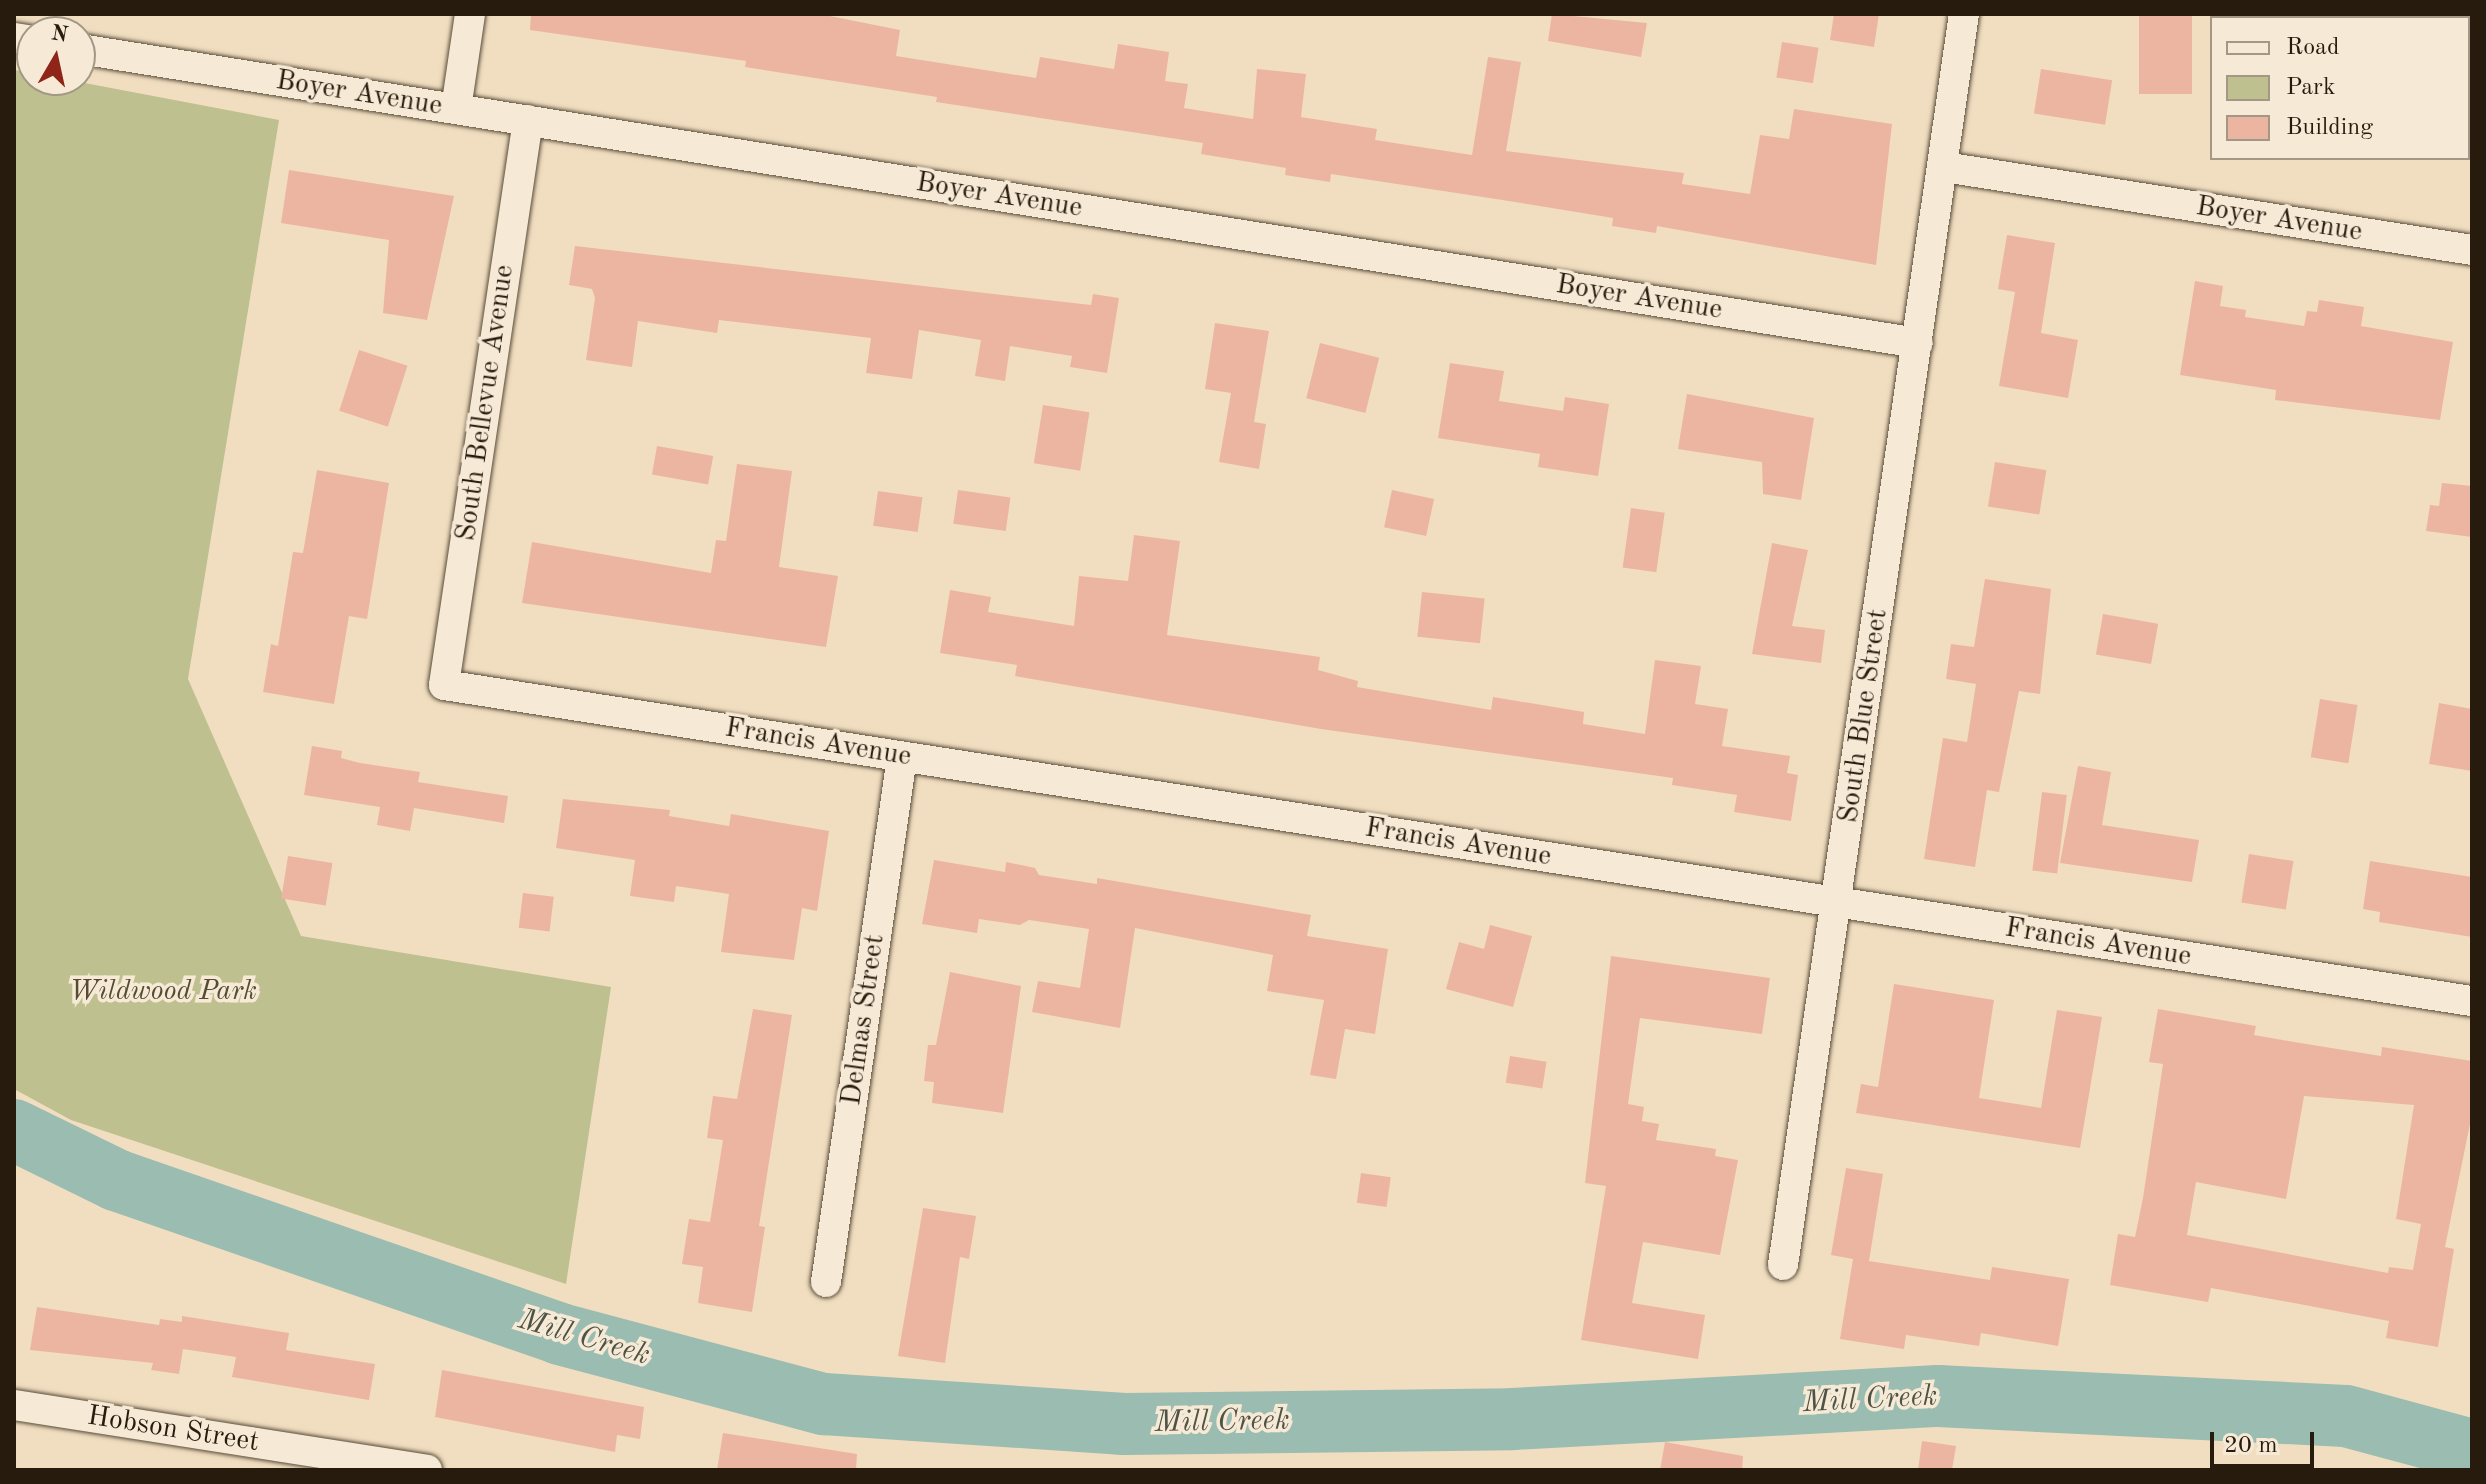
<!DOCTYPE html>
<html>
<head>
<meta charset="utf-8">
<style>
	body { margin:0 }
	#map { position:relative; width:2486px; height:1484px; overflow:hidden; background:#f1dec0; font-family:"Old Standard TT",serif }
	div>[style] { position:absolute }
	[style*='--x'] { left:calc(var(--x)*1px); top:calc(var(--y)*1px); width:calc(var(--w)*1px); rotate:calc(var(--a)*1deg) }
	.green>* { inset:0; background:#bec08f }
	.river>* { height:62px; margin:-31px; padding:0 31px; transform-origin:31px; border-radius:31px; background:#9bbcb0 }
	.building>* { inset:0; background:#ecb5a1; transform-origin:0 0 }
	.roads { filter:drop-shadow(0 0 2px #594c3a) drop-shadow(0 0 2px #594c3a) }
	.street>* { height:30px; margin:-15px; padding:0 15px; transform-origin:15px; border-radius:15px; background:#f6ead6 }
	span { translate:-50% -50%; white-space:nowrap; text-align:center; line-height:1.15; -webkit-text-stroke:7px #f6ead6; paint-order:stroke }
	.street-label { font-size:28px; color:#261b0d }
	.park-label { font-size:28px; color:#544d34; font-style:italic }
	.water-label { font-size:30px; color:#4f5346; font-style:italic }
	.frame { position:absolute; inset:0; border:16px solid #261b0d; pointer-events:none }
	.legend { position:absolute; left:2210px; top:16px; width:260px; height:144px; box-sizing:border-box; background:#f6ead6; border:2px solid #a39786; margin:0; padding:10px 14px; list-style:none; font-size:24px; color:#261b0d }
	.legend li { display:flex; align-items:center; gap:16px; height:40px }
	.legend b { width:40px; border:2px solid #a39786 }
	.north { position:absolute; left:16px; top:16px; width:80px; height:80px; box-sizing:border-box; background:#f6ead6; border:2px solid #a39786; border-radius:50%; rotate:9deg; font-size:22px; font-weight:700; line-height:32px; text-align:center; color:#261b0d }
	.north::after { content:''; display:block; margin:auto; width:28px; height:36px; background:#8f2418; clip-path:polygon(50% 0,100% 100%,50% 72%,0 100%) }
	.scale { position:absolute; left:2210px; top:1432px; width:104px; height:36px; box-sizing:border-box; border:4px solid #261b0d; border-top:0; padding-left:10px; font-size:24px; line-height:28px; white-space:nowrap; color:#261b0d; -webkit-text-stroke:6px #f6ead6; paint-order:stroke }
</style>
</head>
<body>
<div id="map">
	<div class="green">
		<i style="clip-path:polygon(14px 70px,32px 73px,32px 80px,69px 80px,279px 120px,188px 679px,301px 936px,611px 987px,566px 1284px,71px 1120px,14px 1089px)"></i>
	</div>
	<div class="river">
		<i style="--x:14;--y:1130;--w:114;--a:26.1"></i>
		<i style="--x:116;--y:1180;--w:470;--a:19.1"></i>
		<i style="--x:560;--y:1334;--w:273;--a:14.9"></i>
		<i style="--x:824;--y:1404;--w:301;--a:3.8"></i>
		<i style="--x:1124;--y:1424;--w:388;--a:-0.7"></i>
		<i style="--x:1512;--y:1419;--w:427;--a:-3.1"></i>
		<i style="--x:1938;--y:1396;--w:408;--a:2.8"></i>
		<i style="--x:2346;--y:1416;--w:131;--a:15.1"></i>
	</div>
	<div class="building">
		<i style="clip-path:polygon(531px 14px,820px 14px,900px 30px,896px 56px,1036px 78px,1040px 57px,1114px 69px,1118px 44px,1169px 52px,1165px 81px,1188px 84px,1184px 108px,1253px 119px,1257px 69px,1306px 74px,1301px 117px,1377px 129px,1375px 140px,1472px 155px,1488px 57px,1521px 62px,1506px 151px,1684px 173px,1682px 184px,1750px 194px,1760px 135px,1789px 139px,1794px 109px,1892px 124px,1876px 265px,1657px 226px,1656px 233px,1612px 226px,1613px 218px,1496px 199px,1331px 174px,1330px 182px,1285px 175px,1286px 168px,1201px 154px,1203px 143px,936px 102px,937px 97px,745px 67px,746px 61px,530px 30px)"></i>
		<i style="clip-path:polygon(1552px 14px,1647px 23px,1641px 57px,1548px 41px)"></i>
		<i style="clip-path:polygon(1834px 14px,1879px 14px,1874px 47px,1830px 40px)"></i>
		<i style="left:2139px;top:14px;width:53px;height:80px"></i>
		<i style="left:1782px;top:42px;width:37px;height:36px;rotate:9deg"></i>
		<i style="left:2041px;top:69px;width:72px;height:45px;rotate:9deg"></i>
		<i style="clip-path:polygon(289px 170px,454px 196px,427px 320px,383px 313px,389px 240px,281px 223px)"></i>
		<i style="clip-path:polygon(2007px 235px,2055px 243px,2041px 333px,2078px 340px,2068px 398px,1999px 386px,2015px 292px,1998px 289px)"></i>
		<i style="clip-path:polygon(575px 246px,1091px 305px,1093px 294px,1119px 298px,1107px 373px,1070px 367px,1072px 356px,1010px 346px,1005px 381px,975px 376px,981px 340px,919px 330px,912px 379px,866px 373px,871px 338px,719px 320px,717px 333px,638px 321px,632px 367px,586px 360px,595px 298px,592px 289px,569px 285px)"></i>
		<i style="clip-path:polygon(2195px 281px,2223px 286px,2220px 306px,2246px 310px,2245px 317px,2304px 326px,2307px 311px,2317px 312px,2319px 300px,2364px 307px,2361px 326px,2453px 342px,2440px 420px,2275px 400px,2276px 390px,2180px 375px)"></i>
		<i style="clip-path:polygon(1215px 323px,1269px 331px,1254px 422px,1266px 424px,1259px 469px,1219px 462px,1231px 393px,1205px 389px)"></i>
		<i style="left:1320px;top:343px;width:61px;height:57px;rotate:14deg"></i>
		<i style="left:359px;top:350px;width:51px;height:64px;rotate:18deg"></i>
		<i style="clip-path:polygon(1450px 363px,1504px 371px,1499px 401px,1563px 411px,1565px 397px,1609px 404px,1598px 476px,1538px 467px,1540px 454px,1438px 438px)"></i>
		<i style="clip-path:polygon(1687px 394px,1814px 418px,1801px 500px,1763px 494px,1762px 462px,1678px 449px)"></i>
		<i style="left:1043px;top:405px;width:47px;height:59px;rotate:9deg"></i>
		<i style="left:657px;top:446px;width:57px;height:29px;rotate:10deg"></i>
		<i style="left:1995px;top:462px;width:52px;height:45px;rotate:9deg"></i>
		<i style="clip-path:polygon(737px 464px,792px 471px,779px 567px,838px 576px,826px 647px,522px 603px,532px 542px,711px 573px,716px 540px,726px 541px)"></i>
		<i style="clip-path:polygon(317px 470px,389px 483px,367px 619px,349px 616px,334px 704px,263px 692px,271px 644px,278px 646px,293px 552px,303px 553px)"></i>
		<i style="clip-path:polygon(2442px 483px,2472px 486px,2472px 537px,2426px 531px,2430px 505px,2439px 506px)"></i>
		<i style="left:958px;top:490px;width:53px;height:34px;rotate:8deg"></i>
		<i style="left:1392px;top:490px;width:43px;height:38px;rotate:12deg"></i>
		<i style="left:878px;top:491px;width:45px;height:35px;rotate:8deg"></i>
		<i style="left:1631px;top:508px;width:34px;height:60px;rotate:8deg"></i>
		<i style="clip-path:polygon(1134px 535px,1180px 541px,1167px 635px,1320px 657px,1318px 670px,1358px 681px,1357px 687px,1491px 710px,1493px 697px,1584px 712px,1583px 724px,1645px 734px,1655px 660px,1701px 666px,1695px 704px,1728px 709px,1722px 746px,1790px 756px,1787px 773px,1798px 775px,1791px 821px,1734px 812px,1737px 795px,1672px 785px,1673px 778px,1321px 729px,1015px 676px,1017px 665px,940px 653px,950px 590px,991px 597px,988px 612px,1074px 626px,1079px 576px,1128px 581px)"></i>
		<i style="clip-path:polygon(1772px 543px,1808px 550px,1792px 626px,1825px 630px,1821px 663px,1752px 654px)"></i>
		<i style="clip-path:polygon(1985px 579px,2051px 589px,2040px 694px,2019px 691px,1999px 792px,1987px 790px,1975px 867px,1924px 859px,1943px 738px,1967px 742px,1976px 684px,1946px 679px,1951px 644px,1974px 647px)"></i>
		<i style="left:1422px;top:592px;width:63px;height:45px;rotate:6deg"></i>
		<i style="left:2103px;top:614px;width:56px;height:41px;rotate:10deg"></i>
		<i style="left:2320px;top:699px;width:38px;height:59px;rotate:9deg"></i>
		<i style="clip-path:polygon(2439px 703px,2472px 709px,2472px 771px,2429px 764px)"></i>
		<i style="clip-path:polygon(312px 746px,342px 751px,341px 758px,360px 763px,420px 772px,418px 782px,508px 796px,504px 823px,414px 808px,410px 831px,377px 825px,380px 807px,304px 795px)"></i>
		<i style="clip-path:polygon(2078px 766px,2111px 772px,2102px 825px,2199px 840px,2192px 882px,2060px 863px)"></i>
		<i style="left:2042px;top:792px;width:25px;height:79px;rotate:7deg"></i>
		<i style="clip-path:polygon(563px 799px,670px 810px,669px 816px,729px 826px,731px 814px,829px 831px,817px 911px,802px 908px,794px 960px,721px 952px,729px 894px,676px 886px,674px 902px,630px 896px,635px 860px,556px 848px)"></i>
		<i style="left:2249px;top:854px;width:45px;height:49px;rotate:9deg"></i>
		<i style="left:288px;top:856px;width:45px;height:43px;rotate:9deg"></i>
		<i style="clip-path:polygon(934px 860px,1005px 872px,1006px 862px,1035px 868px,1039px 875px,1097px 884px,1097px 878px,1311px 915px,1307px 936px,1388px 949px,1375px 1034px,1345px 1029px,1336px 1079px,1310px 1075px,1324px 1000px,1267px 991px,1273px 955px,1135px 928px,1120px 1028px,1032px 1012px,1038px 981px,1080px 988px,1089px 929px,1029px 920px,1020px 925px,979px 919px,977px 933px,922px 924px)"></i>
		<i style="clip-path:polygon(2370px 861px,2472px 877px,2472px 937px,2379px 922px,2380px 912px,2363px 909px)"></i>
		<i style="left:523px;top:893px;width:31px;height:35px;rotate:7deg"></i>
		<i style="clip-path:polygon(1490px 925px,1532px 936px,1513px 1007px,1446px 989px,1459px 942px,1484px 949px)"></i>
		<i style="clip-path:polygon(1611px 956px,1770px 978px,1762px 1034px,1640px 1018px,1628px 1104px,1644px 1107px,1642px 1121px,1659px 1124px,1656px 1140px,1716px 1149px,1715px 1156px,1738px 1160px,1720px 1255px,1643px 1242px,1632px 1303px,1705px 1315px,1698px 1359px,1581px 1340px,1606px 1186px,1585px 1183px)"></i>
		<i style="clip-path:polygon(950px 972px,1021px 986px,1003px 1113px,932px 1103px,934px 1082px,924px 1081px,928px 1045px,936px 1045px)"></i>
		<i style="clip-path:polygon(1894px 984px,1994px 1000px,1979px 1098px,2041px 1108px,2057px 1010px,2102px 1017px,2080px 1148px,1856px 1113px,1861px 1084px,1878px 1087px)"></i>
		<i style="clip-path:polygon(753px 1009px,792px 1015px,759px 1226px,765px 1227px,752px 1312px,698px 1303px,703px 1267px,682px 1264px,689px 1219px,710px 1222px,723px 1140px,707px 1138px,713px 1096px,737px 1099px)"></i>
		<i style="clip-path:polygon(evenodd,2158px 1009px,2256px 1026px,2254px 1035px,2294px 1042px,2381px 1056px,2382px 1047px,2472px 1061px,2472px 1114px,2445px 1247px,2454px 1249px,2438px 1347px,2386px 1338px,2389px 1321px,2294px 1303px,2211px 1288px,2208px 1302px,2110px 1285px,2118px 1234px,2135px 1237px,2143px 1198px,2163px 1064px,2149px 1062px,2158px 1009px,2304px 1096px,2414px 1105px,2396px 1219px,2421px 1224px,2413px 1270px,2389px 1267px,2388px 1273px,2187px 1235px,2196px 1182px,2286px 1199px,2304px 1096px)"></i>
		<i style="left:1510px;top:1056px;width:37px;height:27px;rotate:9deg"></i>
		<i style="clip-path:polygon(1846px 1168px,1883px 1174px,1869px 1261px,1990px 1280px,1992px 1267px,2069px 1279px,2058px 1346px,1981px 1333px,1979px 1346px,1906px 1335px,1904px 1349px,1840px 1339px,1853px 1259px,1831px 1255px)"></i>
		<i style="left:1361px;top:1173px;width:30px;height:30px;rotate:8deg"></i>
		<i style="clip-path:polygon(923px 1208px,976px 1216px,969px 1259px,960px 1257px,945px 1363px,898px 1356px)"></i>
		<i style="clip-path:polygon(37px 1307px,159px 1325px,160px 1319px,182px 1322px,182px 1316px,289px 1333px,286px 1350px,375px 1364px,369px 1400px,232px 1377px,236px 1357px,183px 1349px,179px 1374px,151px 1370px,153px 1363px,30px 1350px)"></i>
		<i style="clip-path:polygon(442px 1370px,644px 1407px,640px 1439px,617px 1435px,615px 1452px,435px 1417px)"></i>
		<i style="clip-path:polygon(723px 1433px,857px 1454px,856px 1470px,717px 1470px)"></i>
		<i style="clip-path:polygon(1922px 1441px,1956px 1446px,1952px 1470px,1918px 1470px)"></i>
		<i style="clip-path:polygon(1665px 1442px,1743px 1456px,1742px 1470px,1660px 1470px)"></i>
	</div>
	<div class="roads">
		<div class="street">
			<i style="--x:14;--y:38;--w:18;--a:9"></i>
			<i style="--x:80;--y:49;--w:1861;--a:9.09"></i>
			<i style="--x:456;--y:109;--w:96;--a:-81.6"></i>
			<i style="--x:528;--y:120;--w:571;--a:98.46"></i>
			<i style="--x:444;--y:685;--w:2052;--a:8.86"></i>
			<i style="--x:1944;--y:167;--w:534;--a:8.93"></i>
			<i style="--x:1783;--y:1265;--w:1264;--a:-81.77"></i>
			<i style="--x:826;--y:1282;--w:530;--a:-81.76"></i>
			<i style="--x:14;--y:1405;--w:418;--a:8.9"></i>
		</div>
	</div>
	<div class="street-label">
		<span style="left:359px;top:94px;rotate:9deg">Boyer Avenue</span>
		<span style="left:999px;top:196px;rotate:9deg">Boyer Avenue</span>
		<span style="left:2279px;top:220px;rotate:9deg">Boyer Avenue</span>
		<span style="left:1639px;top:298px;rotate:9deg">Boyer Avenue</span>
		<span style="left:486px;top:403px;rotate:-82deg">South Bellevue Avenue</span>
		<span style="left:1864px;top:716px;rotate:-82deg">South Blue Street</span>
		<span style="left:818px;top:743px;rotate:9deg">Francis Avenue</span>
		<span style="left:1458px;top:843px;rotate:9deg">Francis Avenue</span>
		<span style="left:2098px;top:943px;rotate:9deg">Francis Avenue</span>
		<span style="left:864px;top:1020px;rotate:-82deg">Delmas Street</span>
		<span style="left:173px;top:1430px;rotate:9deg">Hobson Street</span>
	</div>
	<div class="park-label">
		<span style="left:163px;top:992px">Wildwood Park</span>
	</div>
	<div class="water-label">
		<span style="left:584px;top:1338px;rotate:16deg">Mill Creek</span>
		<span style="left:1870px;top:1400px;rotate:-3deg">Mill Creek</span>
		<span style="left:1222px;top:1422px;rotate:-1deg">Mill Creek</span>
	</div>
	<div class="frame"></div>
	<ul class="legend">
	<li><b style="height:10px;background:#f6ead6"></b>Road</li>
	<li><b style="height:22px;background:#bec08f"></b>Park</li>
	<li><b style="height:22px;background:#ecb5a1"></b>Building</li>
	</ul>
	<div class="north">N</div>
	<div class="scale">20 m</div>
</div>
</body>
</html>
